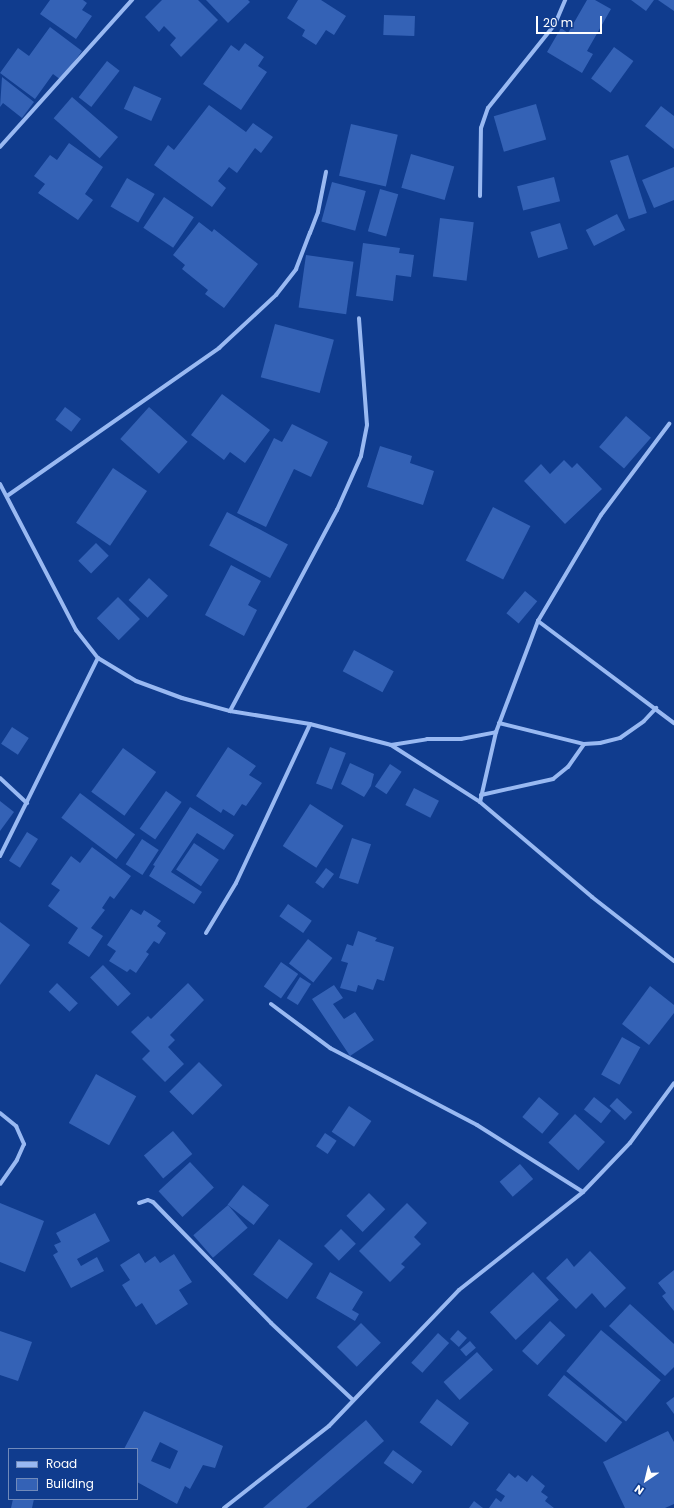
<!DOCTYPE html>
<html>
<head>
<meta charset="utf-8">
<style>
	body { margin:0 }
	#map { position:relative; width:674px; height:1508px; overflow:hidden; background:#103c8e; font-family:Poppins,sans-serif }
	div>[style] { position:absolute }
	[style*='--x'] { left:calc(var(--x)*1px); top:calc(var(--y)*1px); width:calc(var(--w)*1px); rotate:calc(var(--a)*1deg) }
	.building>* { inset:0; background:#3462b6; transform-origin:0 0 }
	.street>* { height:4px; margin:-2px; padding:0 2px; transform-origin:2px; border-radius:2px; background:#99b9f2 }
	span { translate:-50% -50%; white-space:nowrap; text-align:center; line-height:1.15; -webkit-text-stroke:3px #103c8e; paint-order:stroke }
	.legend { position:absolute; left:8px; top:1448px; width:130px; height:52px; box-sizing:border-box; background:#103c8e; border:1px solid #708abb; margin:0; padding:5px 7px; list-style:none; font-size:12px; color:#fff }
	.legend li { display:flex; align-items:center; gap:8px; height:20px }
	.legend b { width:20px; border:1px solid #708abb }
	.north { position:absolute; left:626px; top:1460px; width:40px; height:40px; -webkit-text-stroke:3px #103c8e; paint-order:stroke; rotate:215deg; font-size:11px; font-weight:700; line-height:16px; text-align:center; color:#fff }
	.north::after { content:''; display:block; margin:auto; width:14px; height:18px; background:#fff; clip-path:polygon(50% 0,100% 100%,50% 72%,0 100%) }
	.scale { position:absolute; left:536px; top:16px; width:66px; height:18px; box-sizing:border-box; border:2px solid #fff; border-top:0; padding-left:5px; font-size:12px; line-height:14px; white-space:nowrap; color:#fff; -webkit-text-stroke:3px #103c8e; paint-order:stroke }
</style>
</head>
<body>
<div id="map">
	<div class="building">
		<i style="clip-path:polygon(50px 0,83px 0,87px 3px,82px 10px,92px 16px,76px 39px,40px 14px)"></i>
		<i style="clip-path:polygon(162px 0,198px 0,218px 20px,181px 57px,170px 45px,176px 38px,164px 26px,159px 32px,145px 17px)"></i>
		<i style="clip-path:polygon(206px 0,248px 0,250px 2px,228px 23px)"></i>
		<i style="clip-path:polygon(298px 0,321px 0,346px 16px,334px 35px,326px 30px,316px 45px,302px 36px,305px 30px,287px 18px)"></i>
		<i style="clip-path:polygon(587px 0,595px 0,611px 9px,587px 51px,593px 54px,582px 73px,547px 52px,561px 28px,568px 33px)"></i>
		<i style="clip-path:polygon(631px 0,654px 0,646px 11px)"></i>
		<i style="clip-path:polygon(658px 0,674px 0,674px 11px)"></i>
		<i style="left:384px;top:15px;width:31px;height:20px;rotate:2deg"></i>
		<i style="clip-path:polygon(50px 27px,82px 51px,61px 80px,53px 74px,35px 99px,0 73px,18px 48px,29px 56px)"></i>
		<i style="clip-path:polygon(245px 43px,264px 57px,258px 66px,267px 72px,241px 110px,203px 84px,231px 45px,239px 51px)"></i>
		<i style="left:614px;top:47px;width:24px;height:39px;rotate:36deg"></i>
		<i style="left:107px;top:61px;width:16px;height:46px;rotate:38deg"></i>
		<i style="clip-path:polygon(2px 77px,34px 102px,22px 118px,3px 103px,0 107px)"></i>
		<i style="left:134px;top:86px;width:30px;height:25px;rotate:24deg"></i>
		<i style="left:72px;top:97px;width:61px;height:28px;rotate:41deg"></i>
		<i style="left:536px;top:104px;width:37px;height:44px;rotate:74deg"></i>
		<i style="clip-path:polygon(209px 105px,246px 132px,253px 123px,273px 137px,261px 153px,255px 148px,237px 173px,229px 167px,218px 181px,226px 188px,212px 207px,154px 165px,168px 145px,174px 150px)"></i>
		<i style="clip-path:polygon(661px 106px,674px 116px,674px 149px,645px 126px)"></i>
		<i style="left:351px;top:124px;width:48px;height:53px;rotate:13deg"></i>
		<i style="clip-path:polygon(69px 143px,103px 167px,85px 194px,93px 200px,78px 220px,38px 193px,45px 184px,34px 176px,50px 155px,57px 160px)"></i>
		<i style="left:411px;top:154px;width:45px;height:35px;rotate:16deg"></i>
		<i style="left:628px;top:155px;width:61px;height:19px;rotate:72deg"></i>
		<i style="clip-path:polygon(674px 167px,674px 200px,654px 208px,642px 180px)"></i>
		<i style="left:554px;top:177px;width:25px;height:38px;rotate:76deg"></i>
		<i style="left:127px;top:178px;width:32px;height:33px;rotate:30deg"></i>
		<i style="left:332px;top:182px;width:35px;height:41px;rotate:15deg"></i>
		<i style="left:380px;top:189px;width:19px;height:44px;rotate:16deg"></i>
		<i style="left:164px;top:197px;width:36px;height:37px;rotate:34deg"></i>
		<i style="left:617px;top:214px;width:18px;height:35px;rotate:63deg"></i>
		<i style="left:440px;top:218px;width:34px;height:59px;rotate:7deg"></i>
		<i style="clip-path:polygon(199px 222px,212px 232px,214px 229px,258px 264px,224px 308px,205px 294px,208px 290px,182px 269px,185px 265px,173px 255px)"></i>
		<i style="left:560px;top:223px;width:27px;height:31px;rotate:73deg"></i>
		<i style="clip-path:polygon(363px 243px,400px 248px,399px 253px,414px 255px,411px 277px,396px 275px,393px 301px,356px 296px)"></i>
		<i style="left:306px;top:255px;width:48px;height:53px;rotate:8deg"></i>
		<i style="left:275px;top:324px;width:61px;height:55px;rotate:15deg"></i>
		<i style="clip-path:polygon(222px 394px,270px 430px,245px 463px,230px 452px,224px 460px,191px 435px)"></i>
		<i style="left:65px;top:407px;width:20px;height:16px;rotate:37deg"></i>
		<i style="left:149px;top:407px;width:52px;height:43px;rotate:42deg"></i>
		<i style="left:626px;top:416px;width:33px;height:41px;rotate:41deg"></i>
		<i style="clip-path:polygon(292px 424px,328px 442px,311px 477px,294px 469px,266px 527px,237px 513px,274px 438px,282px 442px)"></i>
		<i style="clip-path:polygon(380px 446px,412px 456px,410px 463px,434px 471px,423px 505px,367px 487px)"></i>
		<i style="clip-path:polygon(564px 460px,572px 468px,577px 463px,602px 489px,565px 524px,524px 481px,541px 464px,550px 474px)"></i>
		<i style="left:113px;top:468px;width:41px;height:66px;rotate:34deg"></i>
		<i style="left:493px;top:507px;width:42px;height:60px;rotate:27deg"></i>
		<i style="left:227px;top:512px;width:69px;height:38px;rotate:28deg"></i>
		<i style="left:96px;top:543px;width:18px;height:25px;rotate:45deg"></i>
		<i style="clip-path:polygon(231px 565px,261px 581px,248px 605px,257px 610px,244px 636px,205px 615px)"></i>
		<i style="left:149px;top:578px;width:26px;height:30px;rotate:43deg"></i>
		<i style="left:525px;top:591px;width:16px;height:29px;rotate:40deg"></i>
		<i style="left:118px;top:597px;width:31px;height:30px;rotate:45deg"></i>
		<i style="left:354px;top:650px;width:45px;height:24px;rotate:28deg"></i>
		<i style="left:12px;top:727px;width:20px;height:20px;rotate:33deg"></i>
		<i style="clip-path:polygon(228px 747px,256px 766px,249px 775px,262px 783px,246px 806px,242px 804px,234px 816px,223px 809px,221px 813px,196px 796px)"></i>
		<i style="left:330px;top:747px;width:17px;height:39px;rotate:21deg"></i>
		<i style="left:123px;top:748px;width:41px;height:54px;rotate:36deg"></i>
		<i style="clip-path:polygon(350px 763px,374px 774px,371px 786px,364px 797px,341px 784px)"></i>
		<i style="left:390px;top:764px;width:14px;height:27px;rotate:34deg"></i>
		<i style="left:414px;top:788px;width:28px;height:19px;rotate:27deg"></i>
		<i style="left:166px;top:791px;width:19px;height:46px;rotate:35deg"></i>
		<i style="left:80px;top:793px;width:69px;height:31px;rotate:37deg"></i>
		<i style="clip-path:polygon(0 801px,14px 812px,0 831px)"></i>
		<i style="left:310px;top:804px;width:40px;height:50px;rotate:33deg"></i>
		<i style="clip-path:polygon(190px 807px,234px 835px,224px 850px,197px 833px,171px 872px,202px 892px,194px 904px,149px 876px,155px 866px,153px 865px)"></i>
		<i style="left:27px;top:832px;width:13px;height:34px;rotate:32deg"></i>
		<i style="left:352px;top:838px;width:20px;height:42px;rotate:18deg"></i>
		<i style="left:142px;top:839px;width:20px;height:30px;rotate:33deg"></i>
		<i style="left:194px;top:843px;width:30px;height:32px;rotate:34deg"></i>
		<i style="clip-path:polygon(92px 847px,131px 876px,114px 899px,110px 896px,102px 908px,105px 910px,91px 928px,103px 936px,89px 957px,68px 943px,78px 928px,48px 906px,60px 890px,51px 884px,71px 856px,80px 863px)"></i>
		<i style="left:326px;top:868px;width:10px;height:18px;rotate:37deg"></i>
		<i style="left:288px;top:904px;width:29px;height:15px;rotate:35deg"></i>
		<i style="clip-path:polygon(131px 909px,141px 915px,144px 910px,161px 921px,157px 926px,166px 933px,159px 944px,154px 941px,146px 952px,149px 954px,136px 973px,130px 969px,127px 972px,109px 961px,116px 951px,107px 945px)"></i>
		<i style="clip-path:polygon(0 922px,30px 945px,0 985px)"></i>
		<i style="clip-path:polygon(358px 931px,377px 938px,375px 941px,394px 947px,384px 981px,377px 979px,373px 990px,358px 985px,356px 992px,340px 988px,348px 963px,341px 961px,347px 944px,353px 946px)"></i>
		<i style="left:308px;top:939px;width:31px;height:31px;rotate:38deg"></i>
		<i style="left:281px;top:962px;width:21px;height:30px;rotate:35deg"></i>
		<i style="left:103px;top:965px;width:40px;height:18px;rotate:46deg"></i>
		<i style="left:300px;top:977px;width:13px;height:25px;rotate:32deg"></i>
		<i style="left:57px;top:983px;width:29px;height:12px;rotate:44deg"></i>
		<i style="clip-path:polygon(188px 983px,204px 1000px,170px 1035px,175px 1040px,168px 1047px,184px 1064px,165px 1082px,142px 1059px,150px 1051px,131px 1032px,148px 1016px,151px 1019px)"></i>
		<i style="clip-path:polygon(334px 985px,343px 998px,333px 1004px,344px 1019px,355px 1012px,374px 1040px,350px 1056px,312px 999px)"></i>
		<i style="clip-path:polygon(650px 986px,674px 1005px,674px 1013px,649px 1045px,622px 1024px)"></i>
		<i style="left:622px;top:1037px;width:21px;height:43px;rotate:29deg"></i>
		<i style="left:199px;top:1062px;width:33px;height:42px;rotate:45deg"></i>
		<i style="left:96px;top:1074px;width:46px;height:56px;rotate:29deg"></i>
		<i style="left:539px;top:1097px;width:26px;height:26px;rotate:40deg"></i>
		<i style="left:594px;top:1097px;width:22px;height:16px;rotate:39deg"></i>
		<i style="left:617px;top:1098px;width:21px;height:11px;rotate:43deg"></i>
		<i style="left:349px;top:1106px;width:27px;height:31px;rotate:34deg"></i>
		<i style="left:575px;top:1114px;width:41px;height:39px;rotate:43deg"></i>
		<i style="left:173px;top:1131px;width:30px;height:38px;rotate:50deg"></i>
		<i style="left:325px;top:1133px;width:14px;height:16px;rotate:34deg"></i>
		<i style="left:190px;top:1162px;width:35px;height:43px;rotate:47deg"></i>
		<i style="left:520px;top:1164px;width:20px;height:27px;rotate:49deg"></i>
		<i style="left:243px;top:1185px;width:33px;height:25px;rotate:38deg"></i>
		<i style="left:369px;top:1193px;width:23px;height:32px;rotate:45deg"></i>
		<i style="clip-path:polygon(0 1203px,44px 1221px,25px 1272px,0 1262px)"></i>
		<i style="clip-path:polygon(407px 1203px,427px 1223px,414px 1237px,421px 1244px,401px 1264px,405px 1267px,390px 1282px,359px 1251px)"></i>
		<i style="left:228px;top:1205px;width:30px;height:46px;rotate:49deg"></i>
		<i style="clip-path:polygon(95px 1213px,110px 1241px,77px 1259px,81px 1266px,97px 1257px,104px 1271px,71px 1288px,53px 1255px,58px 1252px,54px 1245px,61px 1242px,56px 1233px)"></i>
		<i style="left:341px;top:1229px;width:21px;height:24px;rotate:45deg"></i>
		<i style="left:279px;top:1239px;width:42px;height:44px;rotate:36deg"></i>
		<i style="clip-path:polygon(590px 1251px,626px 1288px,605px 1308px,592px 1293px,576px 1309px,546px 1278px,567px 1258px,574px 1267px)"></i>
		<i style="clip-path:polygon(139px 1253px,145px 1263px,155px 1256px,160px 1263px,174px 1254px,192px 1282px,179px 1290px,188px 1304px,156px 1325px,142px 1303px,136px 1307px,122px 1285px,130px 1280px,120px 1265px)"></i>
		<i style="clip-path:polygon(674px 1270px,674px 1311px,662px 1296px,666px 1293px,658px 1283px)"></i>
		<i style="clip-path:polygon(330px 1272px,363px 1292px,352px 1310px,359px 1314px,355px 1321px,316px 1298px)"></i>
		<i style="left:533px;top:1272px;width:38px;height:59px;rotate:47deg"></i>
		<i style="clip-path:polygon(630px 1304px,674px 1344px,674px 1367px,665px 1376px,609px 1326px)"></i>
		<i style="left:550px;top:1321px;width:21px;height:41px;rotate:43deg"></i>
		<i style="left:361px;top:1323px;width:28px;height:34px;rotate:45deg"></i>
		<i style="left:458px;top:1330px;width:12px;height:12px;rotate:42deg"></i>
		<i style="left:601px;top:1330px;width:78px;height:54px;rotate:40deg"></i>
		<i style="clip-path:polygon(0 1331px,32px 1342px,18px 1381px,0 1375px)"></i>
		<i style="left:438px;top:1333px;width:15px;height:40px;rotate:42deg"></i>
		<i style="left:470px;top:1341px;width:9px;height:13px;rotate:49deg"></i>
		<i style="left:477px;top:1352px;width:24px;height:45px;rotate:48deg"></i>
		<i style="left:564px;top:1375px;width:75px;height:26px;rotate:39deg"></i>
		<i style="clip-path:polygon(674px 1397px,674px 1414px,666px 1403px)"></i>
		<i style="left:437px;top:1399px;width:40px;height:29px;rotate:37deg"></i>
		<i style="clip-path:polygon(evenodd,144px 1411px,223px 1446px,215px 1468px,203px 1465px,190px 1489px,185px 1486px,177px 1504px,137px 1482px,137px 1449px,124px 1449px,144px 1411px,160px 1442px,178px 1451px,170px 1469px,151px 1461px,160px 1442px)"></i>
		<i style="clip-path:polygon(366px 1420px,384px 1441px,306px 1508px,263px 1508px)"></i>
		<i style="clip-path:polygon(668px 1431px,674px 1442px,674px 1504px,665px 1508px,625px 1508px,603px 1462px)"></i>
		<i style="left:393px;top:1450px;width:36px;height:16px;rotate:36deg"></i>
		<i style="clip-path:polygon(509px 1473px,515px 1478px,518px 1475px,527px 1482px,532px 1475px,545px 1486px,541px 1492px,548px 1497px,545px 1501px,554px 1508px,489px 1508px,496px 1498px,501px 1502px,505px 1496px,496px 1490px)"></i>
		<i style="clip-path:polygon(13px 1499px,34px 1499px,32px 1508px,11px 1508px)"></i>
		<i style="clip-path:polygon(474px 1501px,483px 1508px,469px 1508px)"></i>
	</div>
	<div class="street">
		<i style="--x:0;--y:147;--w:198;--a:-48.1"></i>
		<i style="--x:480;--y:196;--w:68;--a:-89.2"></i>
		<i style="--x:481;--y:128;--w:21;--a:-71"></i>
		<i style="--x:488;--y:108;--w:107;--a:-51.4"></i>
		<i style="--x:555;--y:24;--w:26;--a:-67"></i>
		<i style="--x:0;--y:484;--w:165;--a:62.5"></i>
		<i style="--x:76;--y:630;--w:36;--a:52"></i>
		<i style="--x:98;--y:658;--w:44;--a:31.2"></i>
		<i style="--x:136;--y:681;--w:49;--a:20.3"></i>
		<i style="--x:182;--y:698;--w:50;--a:15.2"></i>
		<i style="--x:230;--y:711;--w:81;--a:9.2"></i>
		<i style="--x:310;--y:724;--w:84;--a:14.5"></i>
		<i style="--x:391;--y:745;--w:106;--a:32.6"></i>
		<i style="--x:480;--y:802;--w:147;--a:40.3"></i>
		<i style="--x:592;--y:897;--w:104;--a:38"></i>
		<i style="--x:7;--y:496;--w:259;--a:-34.9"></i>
		<i style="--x:219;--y:348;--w:78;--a:-42.9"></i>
		<i style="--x:276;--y:295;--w:33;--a:-52"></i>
		<i style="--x:296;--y:269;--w:39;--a:-69"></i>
		<i style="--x:310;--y:233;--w:22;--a:-69"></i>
		<i style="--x:318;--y:212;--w:41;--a:-78.7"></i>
		<i style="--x:538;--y:621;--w:170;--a:36.9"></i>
		<i style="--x:230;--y:711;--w:228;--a:-62"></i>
		<i style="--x:337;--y:510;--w:59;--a:-66"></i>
		<i style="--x:361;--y:456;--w:32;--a:-79"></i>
		<i style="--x:367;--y:425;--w:107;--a:-94.3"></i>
		<i style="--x:499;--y:723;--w:88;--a:13.9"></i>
		<i style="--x:584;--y:744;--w:16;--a:-4"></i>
		<i style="--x:600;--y:743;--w:21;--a:-14"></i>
		<i style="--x:620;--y:738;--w:29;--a:-35"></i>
		<i style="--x:644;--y:721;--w:18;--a:-47"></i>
		<i style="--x:391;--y:745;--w:36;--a:-9"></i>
		<i style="--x:427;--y:739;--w:34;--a:0"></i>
		<i style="--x:461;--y:739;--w:36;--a:-11"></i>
		<i style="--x:0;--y:778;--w:37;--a:43"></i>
		<i style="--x:481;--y:795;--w:74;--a:-12.5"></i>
		<i style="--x:553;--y:779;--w:19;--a:-39"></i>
		<i style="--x:568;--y:767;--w:28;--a:-55"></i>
		<i style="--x:480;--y:802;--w:72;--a:-77.1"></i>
		<i style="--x:496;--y:732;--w:119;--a:-69.3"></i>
		<i style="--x:538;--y:621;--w:123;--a:-59.3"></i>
		<i style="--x:601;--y:515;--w:114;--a:-53.2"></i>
		<i style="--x:0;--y:856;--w:221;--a:-63.7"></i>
		<i style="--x:206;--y:933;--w:58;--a:-59"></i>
		<i style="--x:236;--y:883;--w:175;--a:-65"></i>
		<i style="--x:271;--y:1004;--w:74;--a:36.7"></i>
		<i style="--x:330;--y:1048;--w:166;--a:27.6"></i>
		<i style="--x:477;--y:1125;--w:125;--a:32.3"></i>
		<i style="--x:0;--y:1113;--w:21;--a:39"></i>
		<i style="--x:16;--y:1126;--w:20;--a:66"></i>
		<i style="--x:24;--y:1144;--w:17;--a:114"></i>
		<i style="--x:17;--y:1160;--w:29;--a:125"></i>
		<i style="--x:139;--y:1203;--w:9;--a:-18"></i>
		<i style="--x:148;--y:1200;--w:5;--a:22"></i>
		<i style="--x:153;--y:1202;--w:169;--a:45.7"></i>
		<i style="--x:271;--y:1323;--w:111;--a:43.2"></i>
		<i style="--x:224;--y:1508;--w:133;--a:-38"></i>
		<i style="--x:329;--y:1426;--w:188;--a:-46.3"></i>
		<i style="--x:459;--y:1290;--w:158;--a:-38.3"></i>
		<i style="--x:583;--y:1192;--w:68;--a:-46.2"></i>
		<i style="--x:630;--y:1143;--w:74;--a:-53.7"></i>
	</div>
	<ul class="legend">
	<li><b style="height:5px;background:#99b9f2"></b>Road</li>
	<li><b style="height:11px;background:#3462b6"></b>Building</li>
	</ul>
	<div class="north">N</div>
	<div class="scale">20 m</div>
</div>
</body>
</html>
